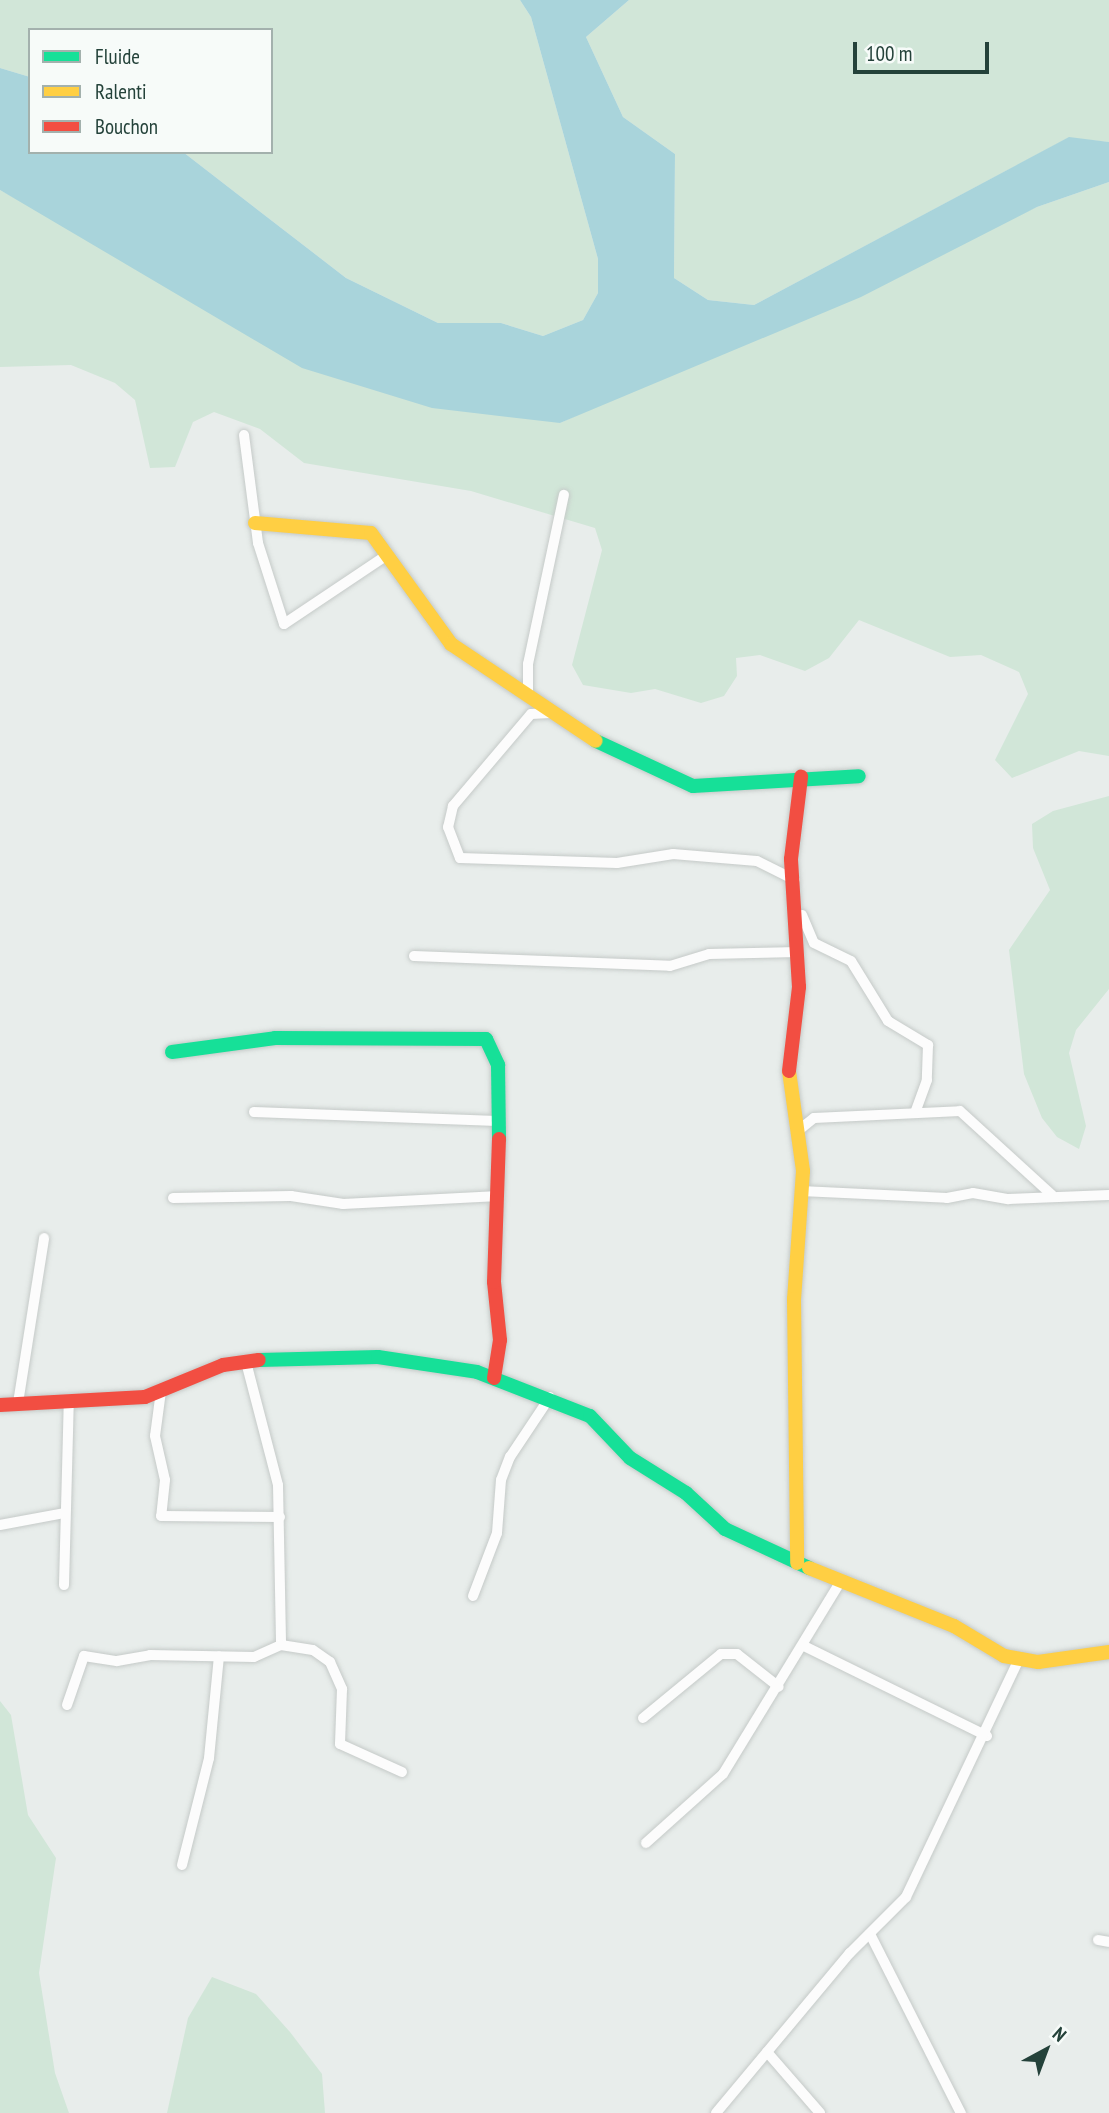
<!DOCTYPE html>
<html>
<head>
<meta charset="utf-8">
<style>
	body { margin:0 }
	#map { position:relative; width:1109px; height:2113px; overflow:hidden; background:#e8edeb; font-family:"PT Sans Narrow",sans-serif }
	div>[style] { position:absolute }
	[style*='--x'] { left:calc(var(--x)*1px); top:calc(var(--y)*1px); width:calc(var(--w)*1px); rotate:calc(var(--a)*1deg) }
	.green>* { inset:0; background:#d1e6d8 }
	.water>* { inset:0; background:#a9d4db }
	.roads { filter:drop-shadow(0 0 2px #c5cac8) drop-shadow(0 0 2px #c5cac8) }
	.street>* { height:10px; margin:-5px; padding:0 5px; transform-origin:5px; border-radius:5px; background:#fcfcfc }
	.fast>* { height:14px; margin:-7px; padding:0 7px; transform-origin:7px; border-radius:7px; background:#16e098 }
	.slow>* { height:14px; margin:-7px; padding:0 7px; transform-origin:7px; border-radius:7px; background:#ffcf43 }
	.jam>* { height:14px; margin:-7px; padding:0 7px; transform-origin:7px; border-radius:7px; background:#f24e42 }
	span { translate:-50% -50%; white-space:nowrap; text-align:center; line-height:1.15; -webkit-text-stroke:6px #f7fbf9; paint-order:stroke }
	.legend { position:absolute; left:28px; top:28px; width:245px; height:126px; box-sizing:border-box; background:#f7fbf9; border:2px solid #a3b1ad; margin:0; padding:9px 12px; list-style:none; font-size:21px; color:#24423a }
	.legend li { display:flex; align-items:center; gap:14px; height:35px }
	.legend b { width:35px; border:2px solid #a3b1ad }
	.north { position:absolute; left:1011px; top:2015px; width:70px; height:70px; -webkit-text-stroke:5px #f7fbf9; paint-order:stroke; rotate:41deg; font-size:19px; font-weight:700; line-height:28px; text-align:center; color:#24423a }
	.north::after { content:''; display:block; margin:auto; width:24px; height:32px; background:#24423a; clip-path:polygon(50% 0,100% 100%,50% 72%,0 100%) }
	.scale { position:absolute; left:853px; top:42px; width:136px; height:32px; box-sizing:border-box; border:4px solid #24423a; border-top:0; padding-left:9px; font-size:21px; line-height:24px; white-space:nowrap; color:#24423a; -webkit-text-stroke:5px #f7fbf9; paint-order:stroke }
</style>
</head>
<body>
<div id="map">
	<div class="green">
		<i style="clip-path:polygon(0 0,520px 0,531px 17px,598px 259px,598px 293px,583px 320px,543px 336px,501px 323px,438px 323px,346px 278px,183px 152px,271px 152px,271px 30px,30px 30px,30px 77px,0 68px)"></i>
		<i style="clip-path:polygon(629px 0,1109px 0,1109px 142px,1068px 138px,754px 305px,708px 300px,674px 278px,675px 154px,623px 117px,586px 37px)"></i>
		<i style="clip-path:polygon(1109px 182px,1109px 756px,1079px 751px,1012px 778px,995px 760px,1028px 694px,1019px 672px,981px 655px,950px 657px,859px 620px,829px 658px,805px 671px,760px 655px,736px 658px,737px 676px,724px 696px,701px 703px,655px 689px,631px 693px,583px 685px,572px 665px,602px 550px,595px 528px,471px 491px,304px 463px,260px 429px,214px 412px,193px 422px,175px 467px,150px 468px,135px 400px,115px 383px,71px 365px,0 367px,0 190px,79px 233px,560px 423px,1037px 207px)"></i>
		<i style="clip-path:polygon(1109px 796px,1109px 989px,1076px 1030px,1069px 1053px,1086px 1126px,1079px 1149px,1057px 1137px,1042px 1118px,1024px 1074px,1009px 950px,1050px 890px,1033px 848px,1032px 824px,1053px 811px)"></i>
		<i style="clip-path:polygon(0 1701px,11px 1715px,28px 1815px,56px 1858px,39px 1973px,55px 2073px,69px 2113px,0 2113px)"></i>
		<i style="clip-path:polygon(212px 1977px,256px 1994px,290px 2032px,322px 2074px,325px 2113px,167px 2113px,188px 2018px)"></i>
	</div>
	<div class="water">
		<i style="clip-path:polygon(520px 0,629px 0,586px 37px,623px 117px,675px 154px,674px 278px,708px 300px,754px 305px,1069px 137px,1109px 142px,1109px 182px,1037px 207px,861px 297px,560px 423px,432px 408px,302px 368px,0 190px,0 68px,30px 77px,30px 152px,183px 152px,346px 278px,438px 323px,501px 323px,543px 336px,583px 320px,598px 293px,598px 259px,531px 17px)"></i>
	</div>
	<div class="roads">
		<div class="street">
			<i style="--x:244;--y:435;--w:109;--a:82.6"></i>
			<i style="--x:258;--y:543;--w:85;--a:72.2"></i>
			<i style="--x:284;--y:624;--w:124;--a:-33.8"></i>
			<i style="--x:528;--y:697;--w:33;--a:-90"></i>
			<i style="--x:528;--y:664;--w:173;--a:-78"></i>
			<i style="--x:550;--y:713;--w:19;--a:177"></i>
			<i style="--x:531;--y:714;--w:121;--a:130.3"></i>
			<i style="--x:453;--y:806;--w:22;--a:103"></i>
			<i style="--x:448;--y:827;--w:33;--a:69"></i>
			<i style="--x:460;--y:858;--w:157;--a:1.8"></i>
			<i style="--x:617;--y:863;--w:57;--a:-9.1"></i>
			<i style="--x:673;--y:854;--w:84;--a:4.8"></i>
			<i style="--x:757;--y:861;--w:42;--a:26.6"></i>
			<i style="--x:802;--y:915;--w:30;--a:67"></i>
			<i style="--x:814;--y:943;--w:41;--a:25.9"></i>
			<i style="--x:851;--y:961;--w:70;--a:58.3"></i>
			<i style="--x:888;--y:1021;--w:47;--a:31"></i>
			<i style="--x:928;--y:1045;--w:35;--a:92"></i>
			<i style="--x:927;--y:1080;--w:35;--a:110"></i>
			<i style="--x:414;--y:956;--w:256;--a:2.2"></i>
			<i style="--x:670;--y:966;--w:41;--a:-17.1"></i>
			<i style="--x:709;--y:954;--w:89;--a:-1.3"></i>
			<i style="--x:254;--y:1112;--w:243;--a:2.1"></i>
			<i style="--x:799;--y:1130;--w:19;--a:-39"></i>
			<i style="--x:814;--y:1118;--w:146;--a:-2.7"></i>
			<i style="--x:960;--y:1111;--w:125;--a:42.4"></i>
			<i style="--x:801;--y:1191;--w:146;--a:2.7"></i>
			<i style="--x:947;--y:1198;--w:26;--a:-11"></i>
			<i style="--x:973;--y:1193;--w:36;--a:10"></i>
			<i style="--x:1008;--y:1199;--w:101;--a:-2.3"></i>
			<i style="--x:173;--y:1198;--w:118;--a:-1"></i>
			<i style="--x:291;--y:1196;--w:53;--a:8.7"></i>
			<i style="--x:343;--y:1204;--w:156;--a:-2.9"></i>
			<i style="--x:246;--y:1362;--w:127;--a:75.4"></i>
			<i style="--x:278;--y:1485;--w:160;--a:88.9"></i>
			<i style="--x:161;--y:1391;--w:45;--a:97.6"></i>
			<i style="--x:155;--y:1436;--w:45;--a:77.2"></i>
			<i style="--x:165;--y:1480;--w:36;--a:96"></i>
			<i style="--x:161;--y:1516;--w:119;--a:0.5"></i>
			<i style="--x:18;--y:1403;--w:167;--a:-81"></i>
			<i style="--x:0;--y:1525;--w:65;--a:-10.6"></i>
			<i style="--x:64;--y:1585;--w:185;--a:-88.5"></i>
			<i style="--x:473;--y:1596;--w:67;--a:-69.1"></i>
			<i style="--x:497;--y:1533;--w:53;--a:-85.7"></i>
			<i style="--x:501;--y:1480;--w:25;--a:-69"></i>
			<i style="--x:510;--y:1457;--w:72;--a:-56.3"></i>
			<i style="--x:804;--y:1646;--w:204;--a:26.2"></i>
			<i style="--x:67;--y:1705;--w:52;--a:-70.9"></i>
			<i style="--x:84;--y:1656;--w:33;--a:9"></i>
			<i style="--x:117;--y:1661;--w:34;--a:-10"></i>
			<i style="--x:150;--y:1655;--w:104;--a:1.1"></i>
			<i style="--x:254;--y:1657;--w:30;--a:-24"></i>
			<i style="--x:281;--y:1645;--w:32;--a:9"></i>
			<i style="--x:313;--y:1650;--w:21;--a:35"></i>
			<i style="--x:330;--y:1662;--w:30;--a:66"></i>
			<i style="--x:342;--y:1689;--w:55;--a:92.1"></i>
			<i style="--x:340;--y:1744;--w:68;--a:24.3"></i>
			<i style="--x:643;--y:1718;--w:101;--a:-39.4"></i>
			<i style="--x:721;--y:1654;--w:16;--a:0"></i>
			<i style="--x:737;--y:1654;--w:53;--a:38.2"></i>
			<i style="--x:646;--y:1843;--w:103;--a:-41.9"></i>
			<i style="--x:723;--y:1774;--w:226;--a:-58.6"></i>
			<i style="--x:182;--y:1865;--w:110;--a:-75.8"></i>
			<i style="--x:209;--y:1758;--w:102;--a:-84.4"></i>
			<i style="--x:870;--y:1934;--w:201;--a:63.1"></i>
			<i style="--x:1098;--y:1940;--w:11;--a:10"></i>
			<i style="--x:767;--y:2052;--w:81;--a:49"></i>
			<i style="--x:716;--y:2113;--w:209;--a:-50.1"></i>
			<i style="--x:850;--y:1953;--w:79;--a:-45"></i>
			<i style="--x:906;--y:1897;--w:263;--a:-64.6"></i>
		</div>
		<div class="fast">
			<i style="--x:596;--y:741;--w:107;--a:24.9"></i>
			<i style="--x:693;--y:786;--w:166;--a:-3.4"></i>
			<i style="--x:172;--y:1052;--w:104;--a:-7.7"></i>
			<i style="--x:275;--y:1038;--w:211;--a:0.3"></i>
			<i style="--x:486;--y:1039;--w:29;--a:65"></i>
			<i style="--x:498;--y:1065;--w:74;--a:89.2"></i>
			<i style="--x:259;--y:1360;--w:119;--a:-1.4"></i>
			<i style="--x:378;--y:1357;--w:100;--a:8.6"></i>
			<i style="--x:477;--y:1372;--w:121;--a:21.3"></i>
			<i style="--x:590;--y:1416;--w:58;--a:46.4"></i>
			<i style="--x:630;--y:1458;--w:66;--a:32"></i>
			<i style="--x:686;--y:1493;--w:53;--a:42.7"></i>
			<i style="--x:725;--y:1529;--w:93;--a:24.9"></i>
		</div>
		<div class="slow">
			<i style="--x:255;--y:523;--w:116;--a:4.9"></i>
			<i style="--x:371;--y:533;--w:137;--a:54.2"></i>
			<i style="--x:451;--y:644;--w:174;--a:33.8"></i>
			<i style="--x:789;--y:1071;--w:101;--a:82"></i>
			<i style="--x:803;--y:1171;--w:128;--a:94"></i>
			<i style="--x:794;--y:1299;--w:264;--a:89.3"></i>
			<i style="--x:809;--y:1568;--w:156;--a:21.8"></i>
			<i style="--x:954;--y:1626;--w:58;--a:31"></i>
			<i style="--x:1004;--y:1656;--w:35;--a:10"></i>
			<i style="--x:1038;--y:1662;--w:72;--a:-8"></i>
		</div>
		<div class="jam">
			<i style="--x:789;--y:1071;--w:85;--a:-83.2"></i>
			<i style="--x:799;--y:987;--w:128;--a:-93.6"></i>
			<i style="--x:791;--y:859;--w:83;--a:-83"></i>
			<i style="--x:494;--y:1378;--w:38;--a:-81"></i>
			<i style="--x:500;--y:1340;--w:58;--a:-95.9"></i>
			<i style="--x:494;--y:1282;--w:143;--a:-88"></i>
			<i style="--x:0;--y:1405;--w:145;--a:-3.2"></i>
			<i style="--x:145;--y:1397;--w:84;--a:-22.3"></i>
			<i style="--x:223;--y:1365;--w:36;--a:-8"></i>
		</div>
	</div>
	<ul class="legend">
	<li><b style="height:9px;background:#16e098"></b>Fluide</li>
	<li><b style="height:9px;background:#ffcf43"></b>Ralenti</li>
	<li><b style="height:9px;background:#f24e42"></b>Bouchon</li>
	</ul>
	<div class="north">N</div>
	<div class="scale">100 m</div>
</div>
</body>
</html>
